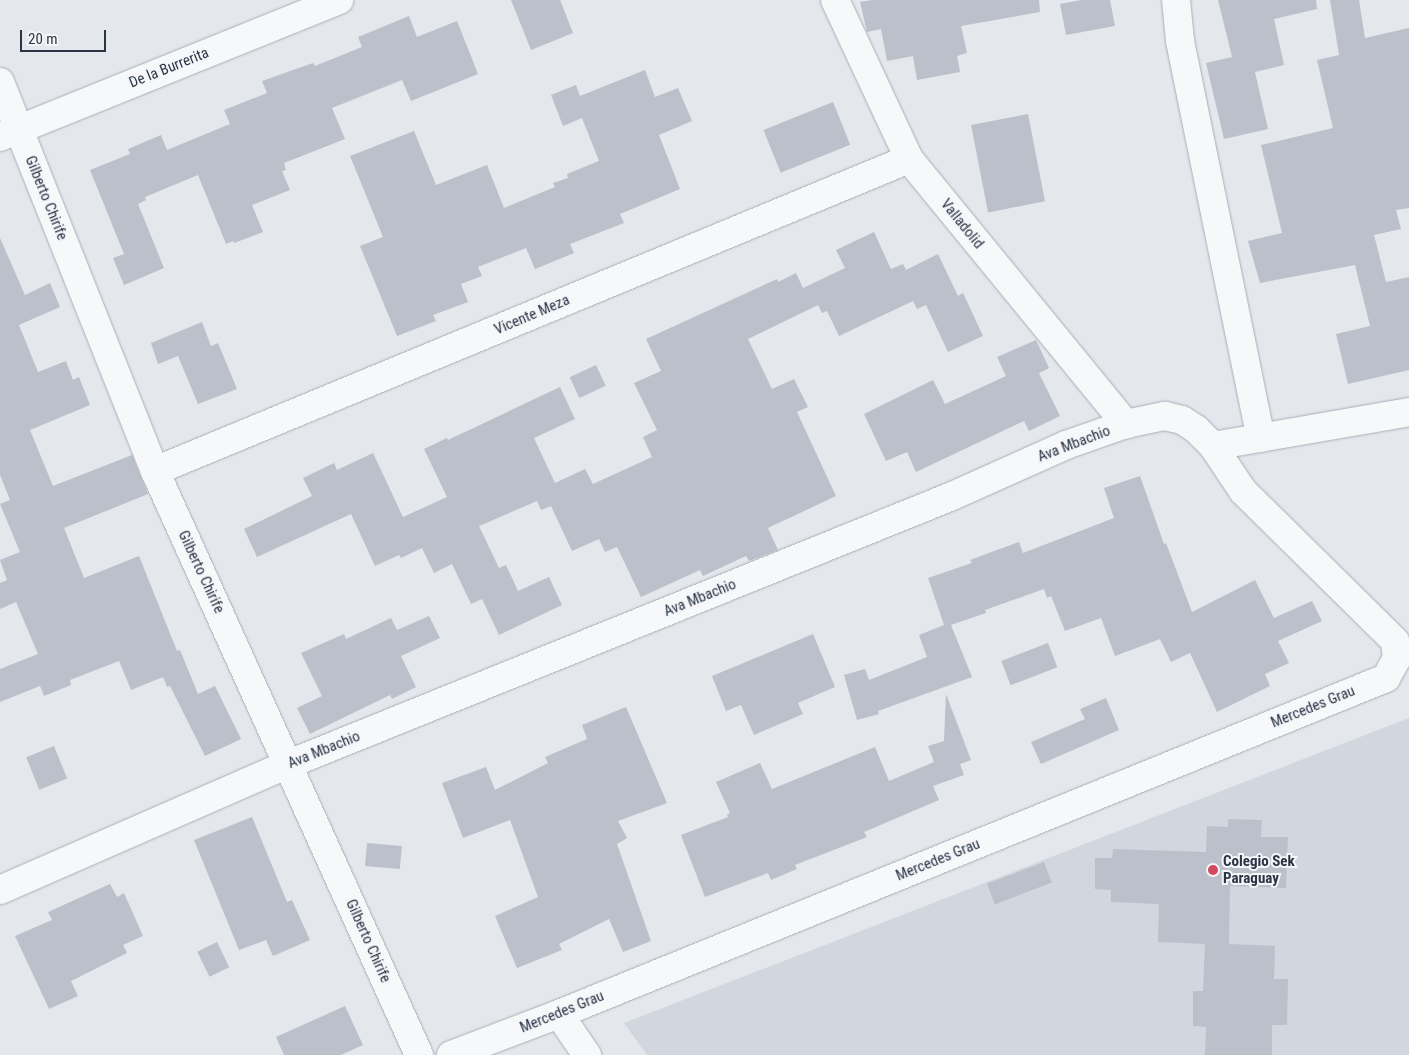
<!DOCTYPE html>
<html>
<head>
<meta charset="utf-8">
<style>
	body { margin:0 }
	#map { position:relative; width:1409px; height:1055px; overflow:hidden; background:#e4e7ec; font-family:"Roboto Condensed",sans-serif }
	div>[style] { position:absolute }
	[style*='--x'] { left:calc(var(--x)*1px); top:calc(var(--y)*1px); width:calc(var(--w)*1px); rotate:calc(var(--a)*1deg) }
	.built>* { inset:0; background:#d2d6de }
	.building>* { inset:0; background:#bbc0ca; transform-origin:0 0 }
	.roads { filter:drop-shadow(0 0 1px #a9aeb7) drop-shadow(0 0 1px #a9aeb7) }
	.minor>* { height:28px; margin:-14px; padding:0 14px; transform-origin:14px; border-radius:14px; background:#f7f8fa }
	.tertiary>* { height:28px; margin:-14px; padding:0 14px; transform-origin:14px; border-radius:14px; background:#f7f8fa }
	.dots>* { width:14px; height:14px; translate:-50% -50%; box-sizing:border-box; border:2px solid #f4f6f9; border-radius:50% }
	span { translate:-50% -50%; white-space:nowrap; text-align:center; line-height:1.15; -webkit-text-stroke:4px #f4f6f9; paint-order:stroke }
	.street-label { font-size:15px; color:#2b3445 }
	.poi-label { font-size:15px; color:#2b3445; font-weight:700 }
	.left { translate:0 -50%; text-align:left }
	.scale { position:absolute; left:20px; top:30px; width:86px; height:22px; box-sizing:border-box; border:2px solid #2b3445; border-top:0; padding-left:6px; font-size:15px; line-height:18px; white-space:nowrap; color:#2b3445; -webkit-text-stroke:4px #f4f6f9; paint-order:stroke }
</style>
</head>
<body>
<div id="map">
	<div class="built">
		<i style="clip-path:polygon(1409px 718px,1409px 1055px,647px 1055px,624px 1023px)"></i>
	</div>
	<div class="building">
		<i style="clip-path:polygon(511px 0,560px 0,573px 33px,531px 50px)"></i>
		<i style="clip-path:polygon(872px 0,1039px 0,1040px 12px,961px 26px,967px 53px,957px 56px,960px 72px,917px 80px,913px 56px,887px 61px,881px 29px,867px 32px,860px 2px)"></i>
		<i style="clip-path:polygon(1081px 0,1110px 0,1115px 26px,1066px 35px,1060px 4px)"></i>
		<i style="clip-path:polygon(1218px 0,1316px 0,1317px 9px,1274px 19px,1284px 65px,1255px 72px,1268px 129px,1224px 139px,1206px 63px,1232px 57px)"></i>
		<i style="clip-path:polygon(1330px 0,1359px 0,1365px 38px,1409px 28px,1409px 208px,1396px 210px,1401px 229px,1374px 235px,1386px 282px,1409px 277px,1409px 370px,1348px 384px,1336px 334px,1370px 326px,1355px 265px,1260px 283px,1248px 241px,1282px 233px,1261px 145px,1333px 128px,1317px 60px,1339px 55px)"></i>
		<i style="clip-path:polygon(409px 16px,417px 37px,457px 21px,478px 74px,411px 101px,402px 80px,332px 108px,345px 139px,284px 163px,286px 170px,282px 171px,290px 190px,252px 205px,263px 232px,234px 243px,233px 241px,226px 244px,198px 175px,145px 197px,146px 200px,138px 204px,164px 268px,124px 285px,113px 258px,124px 254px,90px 170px,130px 154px,128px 149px,161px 135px,167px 150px,230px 124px,224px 110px,267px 93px,262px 81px,313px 63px,315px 66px,362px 47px,358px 37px)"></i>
		<i style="clip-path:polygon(645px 70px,655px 97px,678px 88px,692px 121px,659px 135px,680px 189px,620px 214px,624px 223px,570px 244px,574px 253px,535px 269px,526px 248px,478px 267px,482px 276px,461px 284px,468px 302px,433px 315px,436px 321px,397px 336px,360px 246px,383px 237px,350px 156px,414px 131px,436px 185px,487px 165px,504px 208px,555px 187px,553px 183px,568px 178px,567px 174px,599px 161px,582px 118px,563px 126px,551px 95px,576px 85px,580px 96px)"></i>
		<i style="left:833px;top:102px;width:46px;height:75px;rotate:68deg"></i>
		<i style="left:1028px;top:114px;width:89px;height:58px;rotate:79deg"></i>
		<i style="clip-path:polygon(874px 232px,891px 269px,903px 264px,906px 270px,938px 254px,958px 296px,963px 293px,983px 336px,948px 352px,926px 305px,917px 309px,913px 301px,839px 336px,827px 311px,822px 313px,818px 305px,748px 339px,772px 389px,794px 379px,808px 407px,797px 412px,836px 496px,768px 528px,778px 550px,749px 561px,746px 556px,703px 576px,700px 570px,641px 597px,617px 547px,605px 552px,599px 539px,572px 551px,551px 506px,541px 510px,537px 501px,479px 526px,499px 568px,506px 565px,518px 591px,549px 577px,562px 605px,499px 635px,482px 599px,471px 604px,452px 564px,434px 573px,422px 548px,401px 558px,399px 555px,375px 566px,351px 514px,257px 557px,244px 529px,312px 496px,303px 478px,334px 463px,337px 470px,373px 453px,403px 517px,447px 497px,424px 449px,447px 438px,448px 440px,560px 387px,575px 419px,534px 438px,555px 483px,585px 469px,593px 484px,652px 457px,643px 437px,657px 430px,634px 383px,661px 371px,646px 339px,777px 279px,778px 282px,796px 273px,803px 288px,845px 268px,836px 250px)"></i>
		<i style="clip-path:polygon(0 238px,25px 295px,50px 283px,60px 307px,19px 325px,38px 372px,66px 361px,73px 380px,79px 377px,90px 405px,30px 430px,53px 486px,132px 455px,148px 494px,64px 528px,84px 578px,139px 556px,177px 651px,180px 650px,198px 694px,215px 686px,241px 739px,205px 756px,170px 686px,167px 687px,163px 677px,131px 690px,119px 661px,70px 680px,71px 685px,44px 696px,40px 686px,0 702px,0 669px,38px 654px,16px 602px,0 609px,0 583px,7px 580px,0 560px,20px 552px,0 504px,10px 500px,0 475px)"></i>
		<i style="clip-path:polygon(202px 322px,211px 346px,218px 343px,237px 389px,198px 404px,178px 356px,158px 364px,151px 343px)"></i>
		<i style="clip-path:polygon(1036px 340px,1049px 368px,1039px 373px,1060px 416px,1029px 431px,1024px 421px,916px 472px,907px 452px,886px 461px,864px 414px,933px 380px,945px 404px,1006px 376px,997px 357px)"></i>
		<i style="left:596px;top:365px;width:23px;height:29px;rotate:65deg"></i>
		<i style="clip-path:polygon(1140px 476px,1164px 544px,1166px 543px,1192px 612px,1255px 580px,1274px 618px,1312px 601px,1322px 621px,1278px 641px,1289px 663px,1265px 674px,1270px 686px,1217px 712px,1190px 653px,1171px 662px,1160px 639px,1115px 656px,1101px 618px,1065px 631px,1051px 596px,1047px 598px,1044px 589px,985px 610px,986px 613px,951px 625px,972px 677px,878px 711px,879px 714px,857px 720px,844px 675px,865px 669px,869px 680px,927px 657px,919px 635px,944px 625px,928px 578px,972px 563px,970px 560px,1019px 542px,1023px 553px,1114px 518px,1104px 488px)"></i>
		<i style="clip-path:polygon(429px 616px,440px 638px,401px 656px,416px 687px,392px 699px,390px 695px,310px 734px,297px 708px,322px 696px,301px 653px,344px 634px,346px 639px,391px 618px,397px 630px)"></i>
		<i style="clip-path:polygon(813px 634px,835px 687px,798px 703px,803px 714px,754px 735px,741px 705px,726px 711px,712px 676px)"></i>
		<i style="left:1048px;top:643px;width:26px;height:50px;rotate:69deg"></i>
		<i style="clip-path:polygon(946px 694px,971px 760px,960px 764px,964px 775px,933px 786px,939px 800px,864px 832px,867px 837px,795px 865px,797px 869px,771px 880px,768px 873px,705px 897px,681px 835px,728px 817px,727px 814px,730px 813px,716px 782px,760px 763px,772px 789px,875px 747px,889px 781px,934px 762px,928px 746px,944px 741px)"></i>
		<i style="clip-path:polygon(1106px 698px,1119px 730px,1041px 764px,1031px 742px,1085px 719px,1080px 709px)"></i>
		<i style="clip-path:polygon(626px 707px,667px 803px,618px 821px,627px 838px,617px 844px,651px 941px,623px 952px,609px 919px,559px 944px,562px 950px,517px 968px,495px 916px,538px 897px,510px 820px,463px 838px,442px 783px,486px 767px,495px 790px,548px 763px,545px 757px,587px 739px,582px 725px)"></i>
		<i style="left:54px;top:746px;width:35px;height:30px;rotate:68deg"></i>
		<i style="clip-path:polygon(252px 817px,287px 902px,292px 900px,310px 940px,273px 956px,266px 940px,239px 950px,194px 840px)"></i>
		<i style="clip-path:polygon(1228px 819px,1262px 820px,1261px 837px,1288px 837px,1286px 888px,1230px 886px,1229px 944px,1275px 946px,1274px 979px,1288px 979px,1287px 1025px,1272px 1025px,1272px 1055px,1205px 1055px,1206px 1027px,1193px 1026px,1193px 991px,1203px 991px,1205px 944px,1158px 942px,1159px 904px,1111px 902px,1111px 890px,1095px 889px,1095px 858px,1112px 858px,1113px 849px,1206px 852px,1207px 826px,1228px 827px)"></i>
		<i style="left:367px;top:843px;width:35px;height:23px;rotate:5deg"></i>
		<i style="left:1044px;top:862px;width:22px;height:61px;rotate:69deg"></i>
		<i style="clip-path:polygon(110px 884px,117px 897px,124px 893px,143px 936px,123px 945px,127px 953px,71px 981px,78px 996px,49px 1009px,15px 936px,52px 920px,48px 912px)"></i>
		<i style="left:217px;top:942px;width:28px;height:22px;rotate:64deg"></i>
		<i style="clip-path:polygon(345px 1006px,363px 1045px,341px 1055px,284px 1055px,276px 1037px)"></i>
	</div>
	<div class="roads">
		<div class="minor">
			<i style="--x:835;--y:0;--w:175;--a:65"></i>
			<i style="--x:909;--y:159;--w:343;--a:50.7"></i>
			<i style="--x:1176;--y:0;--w:41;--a:84.4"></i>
			<i style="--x:1180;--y:41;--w:405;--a:78.5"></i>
			<i style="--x:0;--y:82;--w:419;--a:68.3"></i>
			<i style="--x:155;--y:471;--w:641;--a:65.67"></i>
			<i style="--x:0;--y:137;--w:366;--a:-22"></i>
			<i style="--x:155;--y:471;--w:816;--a:-22.48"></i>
			<i style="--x:559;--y:1014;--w:50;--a:55.7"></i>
			<i style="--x:451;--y:1055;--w:116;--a:-20.8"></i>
			<i style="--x:559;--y:1014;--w:893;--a:-22.11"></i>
			<i style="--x:1386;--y:678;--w:23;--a:-61"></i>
			<i style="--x:1397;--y:658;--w:17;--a:-97"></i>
			<i style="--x:1395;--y:641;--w:214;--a:-135.4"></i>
			<i style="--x:1243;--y:491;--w:54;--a:-123.7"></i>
		</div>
		<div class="tertiary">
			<i style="--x:0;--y:890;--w:315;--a:-23.6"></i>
			<i style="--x:289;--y:764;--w:713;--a:-22"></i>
			<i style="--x:950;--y:497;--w:127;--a:-24.1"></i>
			<i style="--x:1066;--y:445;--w:64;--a:-19.3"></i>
			<i style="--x:1126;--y:424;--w:40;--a:-12"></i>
			<i style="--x:1165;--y:416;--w:17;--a:13"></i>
			<i style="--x:1182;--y:420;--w:17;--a:33"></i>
			<i style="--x:1196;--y:429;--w:24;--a:45"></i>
			<i style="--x:1213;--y:446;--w:199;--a:-9.8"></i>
		</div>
	</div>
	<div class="dots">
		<i style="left:1213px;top:870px;background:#d1495b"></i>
	</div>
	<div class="street-label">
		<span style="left:169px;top:68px;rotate:-22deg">De la Burrerita</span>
		<span style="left:46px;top:198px;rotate:68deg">Gilberto Chirife</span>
		<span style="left:962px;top:224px;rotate:51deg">Valladolid</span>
		<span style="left:532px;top:315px;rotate:-23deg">Vicente Meza</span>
		<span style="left:1074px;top:444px;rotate:-21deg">Ava Mbachio</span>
		<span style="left:201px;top:572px;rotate:65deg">Gilberto Chirife</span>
		<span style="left:700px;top:598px;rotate:-22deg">Ava Mbachio</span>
		<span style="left:1313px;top:707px;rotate:-22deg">Mercedes Grau</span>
		<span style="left:324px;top:750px;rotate:-22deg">Ava Mbachio</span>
		<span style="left:938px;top:860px;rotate:-22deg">Mercedes Grau</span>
		<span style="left:368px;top:941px;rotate:66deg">Gilberto Chirife</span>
		<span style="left:562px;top:1012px;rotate:-22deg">Mercedes Grau</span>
	</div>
	<div class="poi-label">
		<span class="left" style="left:1223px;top:870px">Colegio Sek<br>Paraguay</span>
	</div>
	<div class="scale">20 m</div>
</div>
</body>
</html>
